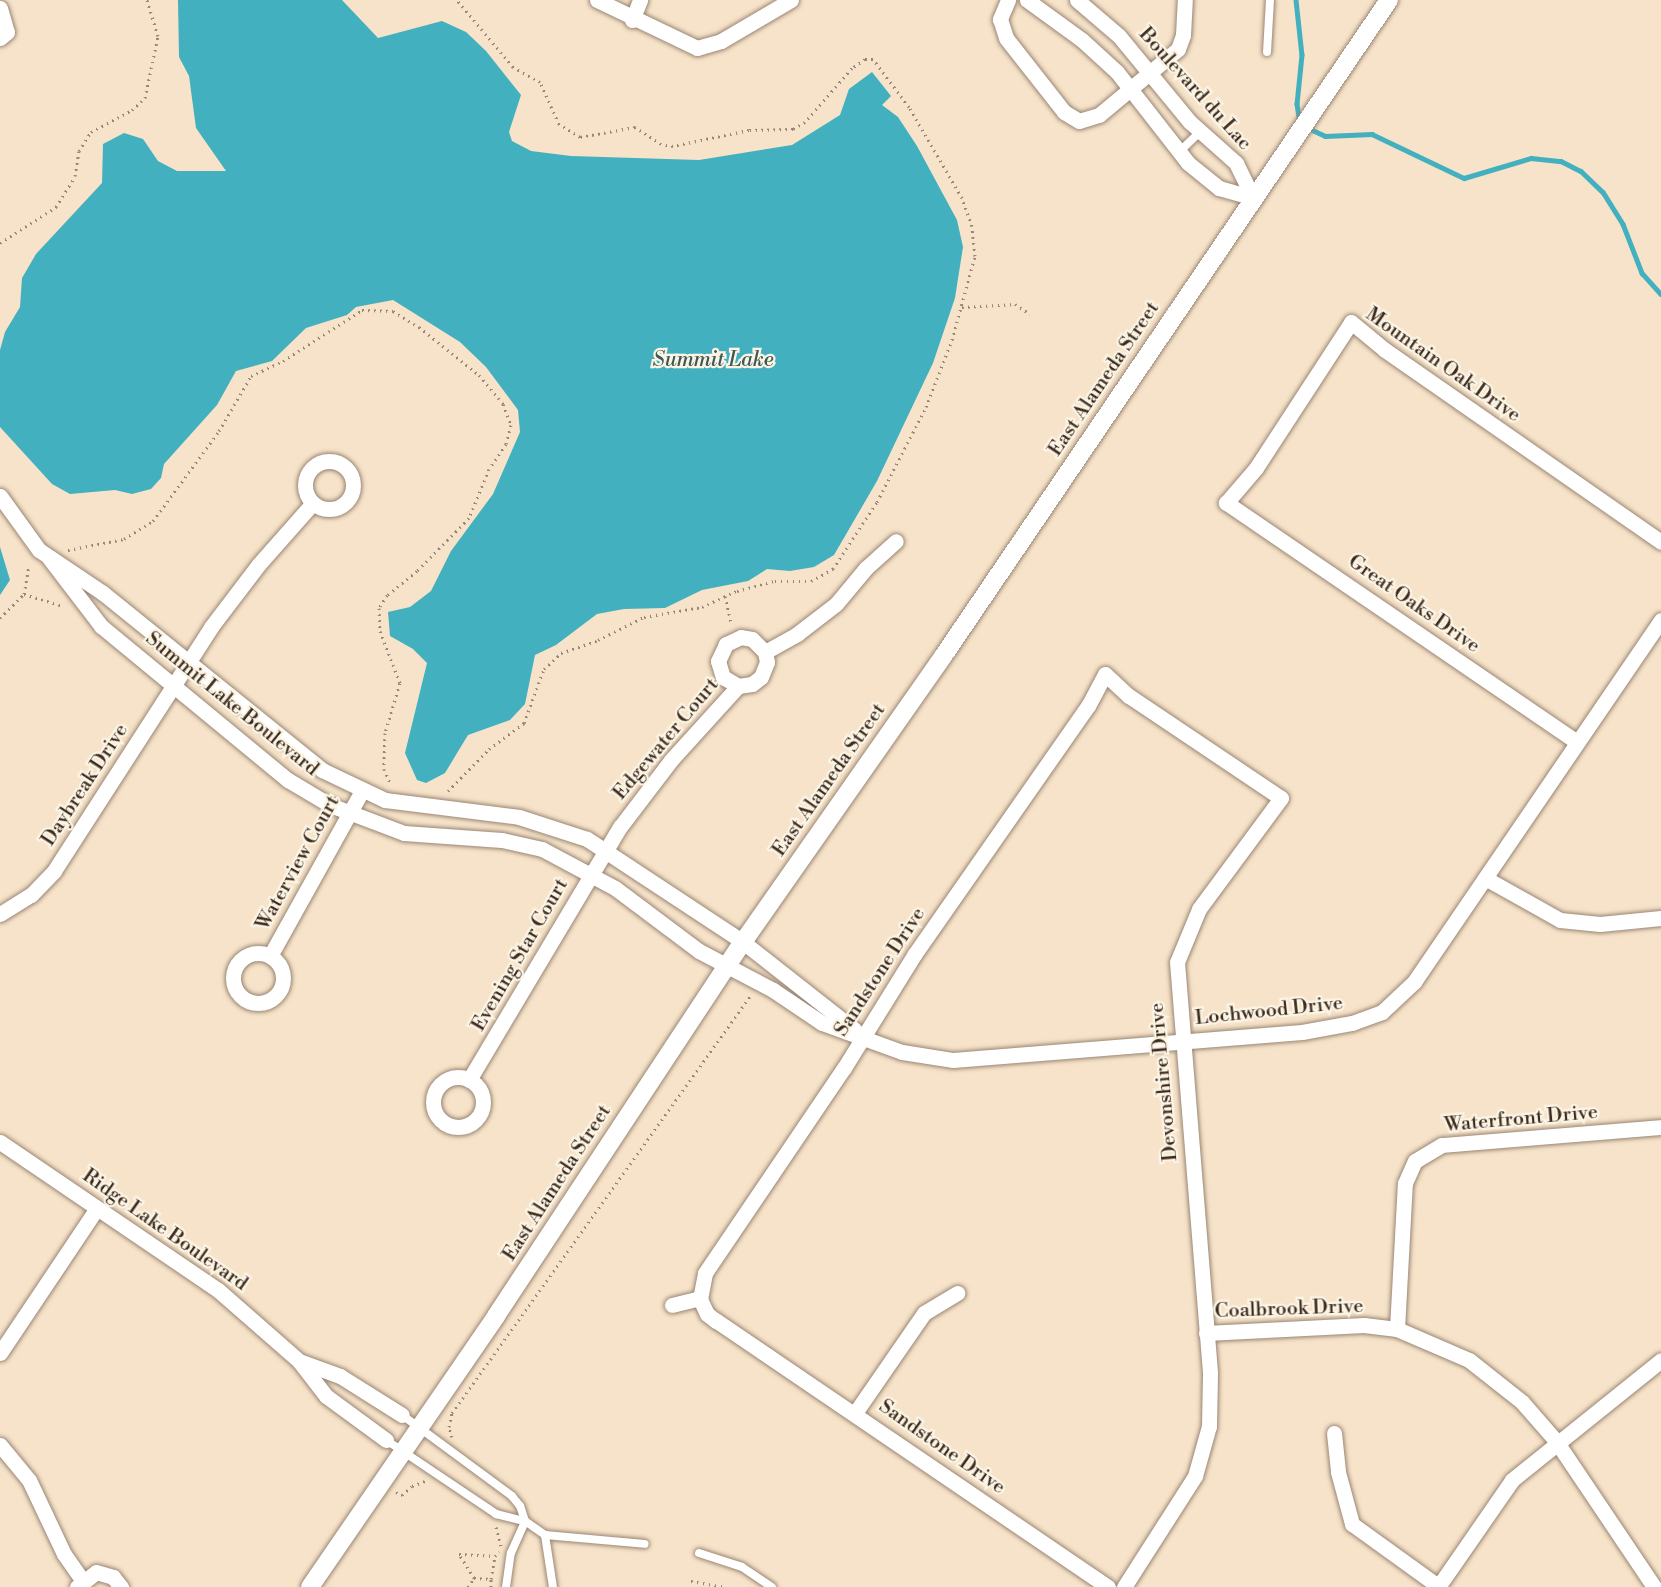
<!DOCTYPE html>
<html>
<head>
<meta charset="utf-8">
<style>
	body { margin:0 }
	#map { position:relative; width:1661px; height:1587px; overflow:hidden; background:#f7e3c9; font-family:"Libre Bodoni",serif }
	div>[style] { position:absolute }
	[style*='--x'] { left:calc(var(--x)*1px); top:calc(var(--y)*1px); width:calc(var(--w)*1px); rotate:calc(var(--a)*1deg) }
	.water>* { inset:0; background:#42b0bf }
	.stream>* { height:4.5px; margin:-2.25px; padding:0 2.25px; transform-origin:2.25px; border-radius:2.25px; background:#42b0bf }
	.path>* { height:3px; margin-top:-1.5px; transform-origin:0; background:repeating-linear-gradient(90deg,#998674 0 1.5px,transparent 0 6px) }
	.roads { filter:drop-shadow(0 0 2px #998674) drop-shadow(0 0 2px #998674) }
	.service>* { height:8px; margin:-4px; padding:0 4px; transform-origin:4px; border-radius:4px; background:#fff }
	.minor>* { height:15px; margin:-7.5px; padding:0 7.5px; transform-origin:7.5px; border-radius:7.5px; background:#fff }
	.minor>.ring { margin:-7.5px; padding:0; box-sizing:content-box; background:none; border:15px solid #fff; border-radius:50% }
	.tertiary>* { height:18px; margin:-9px; padding:0 9px; transform-origin:9px; border-radius:9px; background:#fff }
	span { translate:-50% -50%; white-space:nowrap; text-align:center; line-height:1.15; -webkit-text-stroke:4.5px #fcf5e5; paint-order:stroke }
	.street-label { font-size:20px; color:#3b2a1e }
	.water-label { font-size:21px; color:#3d5956; font-style:italic }
</style>
</head>
<body>
<div id="map">
	<div class="water">
		<i style="clip-path:polygon(178px 0,342px 0,378px 38px,442px 21px,466px 32px,486px 51px,521px 95px,509px 132px,512px 141px,531px 151px,571px 156px,699px 160px,792px 145px,840px 115px,849px 89px,872px 72px,891px 96px,882px 105px,898px 117px,917px 146px,957px 220px,963px 247px,955px 298px,933px 363px,877px 481px,834px 555px,814px 567px,790px 571px,767px 569px,748px 581px,702px 590px,665px 608px,624px 609px,597px 614px,556px 645px,535px 655px,525px 704px,510px 720px,468px 735px,445px 773px,426px 783px,417px 780px,405px 753px,427px 663px,413px 649px,390px 636px,388px 612px,410px 607px,431px 591px,451px 551px,493px 494px,520px 432px,518px 410px,486px 367px,460px 342px,393px 300px,356px 307px,347px 315px,306px 328px,272px 361px,236px 371px,217px 405px,164px 464px,161px 478px,151px 489px,132px 494px,115px 490px,70px 494px,52px 484px,0 427px,0 350px,5px 332px,20px 307px,22px 278px,36px 254px,102px 183px,103px 144px,124px 133px,143px 139px,158px 161px,177px 171px,226px 171px,196px 128px,189px 76px,179px 57px)"></i>
		<i style="clip-path:polygon(0 547px,10px 580px,0 595px)"></i>
	</div>
	<div class="stream">
		<i style="--x:1296;--y:0;--w:55;--a:83.8"></i>
		<i style="--x:1302;--y:55;--w:49;--a:95.8"></i>
		<i style="--x:1297;--y:104;--w:18;--a:81"></i>
		<i style="--x:1306;--y:127;--w:21;--a:25"></i>
		<i style="--x:1325;--y:136;--w:47;--a:-2.4"></i>
		<i style="--x:1372;--y:134;--w:102;--a:25.6"></i>
		<i style="--x:1464;--y:178;--w:70;--a:-16.6"></i>
		<i style="--x:1531;--y:158;--w:30;--a:6"></i>
		<i style="--x:1561;--y:161;--w:22;--a:27"></i>
		<i style="--x:1581;--y:171;--w:30;--a:44"></i>
		<i style="--x:1603;--y:192;--w:38;--a:58"></i>
		<i style="--x:1623;--y:224;--w:53;--a:68.8"></i>
		<i style="--x:1642;--y:273;--w:28;--a:48"></i>
	</div>
	<div class="path">
		<i style="--x:0;--y:243;--w:67;--a:-32.7"></i>
		<i style="--x:56;--y:207;--w:36;--a:-58"></i>
		<i style="--x:75;--y:176;--w:25;--a:-81"></i>
		<i style="--x:79;--y:151;--w:22;--a:-58"></i>
		<i style="--x:91;--y:132;--w:47;--a:-28.2"></i>
		<i style="--x:132;--y:110;--w:18;--a:-43"></i>
		<i style="--x:145;--y:98;--w:63;--a:-78.2"></i>
		<i style="--x:158;--y:36;--w:38;--a:-107"></i>
		<i style="--x:962;--y:307;--w:53;--a:-3.2"></i>
		<i style="--x:1015;--y:304;--w:18;--a:34"></i>
		<i style="--x:68;--y:550;--w:57;--a:-11.1"></i>
		<i style="--x:124;--y:539;--w:34;--a:-32"></i>
		<i style="--x:153;--y:521;--w:112;--a:-53.7"></i>
		<i style="--x:219;--y:431;--w:64;--a:-59.8"></i>
		<i style="--x:251;--y:376;--w:35;--a:-25"></i>
		<i style="--x:283;--y:361;--w:94;--a:-32.8"></i>
		<i style="--x:362;--y:310;--w:31;--a:2"></i>
		<i style="--x:393;--y:311;--w:31;--a:32"></i>
		<i style="--x:419;--y:327;--w:77;--a:38.7"></i>
		<i style="--x:479;--y:375;--w:38;--a:50"></i>
		<i style="--x:503;--y:404;--w:22;--a:69"></i>
		<i style="--x:511;--y:425;--w:20;--a:105"></i>
		<i style="--x:506;--y:444;--w:30;--a:124"></i>
		<i style="--x:489;--y:469;--w:53;--a:112.2"></i>
		<i style="--x:469;--y:518;--w:74;--a:134.5"></i>
		<i style="--x:417;--y:571;--w:38;--a:141"></i>
		<i style="--x:387;--y:595;--w:15;--a:122"></i>
		<i style="--x:379;--y:608;--w:23;--a:88"></i>
		<i style="--x:380;--y:631;--w:56;--a:69"></i>
		<i style="--x:400;--y:683;--w:52;--a:106.7"></i>
		<i style="--x:385;--y:733;--w:36;--a:92"></i>
		<i style="--x:384;--y:769;--w:17;--a:66"></i>
		<i style="--x:24;--y:594;--w:38;--a:17"></i>
		<i style="--x:725;--y:596;--w:27;--a:77"></i>
		<i style="--x:0;--y:618;--w:34;--a:-45"></i>
		<i style="--x:24;--y:594;--w:29;--a:-80"></i>
		<i style="--x:448;--y:791;--w:59;--a:-45.7"></i>
		<i style="--x:489;--y:749;--w:44;--a:-36.6"></i>
		<i style="--x:524;--y:723;--w:58;--a:-69.7"></i>
		<i style="--x:544;--y:669;--w:23;--a:-43"></i>
		<i style="--x:561;--y:653;--w:39;--a:-19"></i>
		<i style="--x:598;--y:640;--w:51;--a:-26.6"></i>
		<i style="--x:644;--y:617;--w:59;--a:-9.8"></i>
		<i style="--x:702;--y:607;--w:38;--a:-25"></i>
		<i style="--x:737;--y:591;--w:39;--a:-15"></i>
		<i style="--x:775;--y:581;--w:36;--a:0"></i>
		<i style="--x:811;--y:581;--w:25;--a:-29"></i>
		<i style="--x:833;--y:569;--w:80;--a:-56.7"></i>
		<i style="--x:877;--y:502;--w:107;--a:-62.7"></i>
		<i style="--x:926;--y:407;--w:72;--a:-68.8"></i>
		<i style="--x:952;--y:340;--w:87;--a:-74.7"></i>
		<i style="--x:975;--y:256;--w:30;--a:-96"></i>
		<i style="--x:972;--y:226;--w:30;--a:-110"></i>
		<i style="--x:962;--y:198;--w:105;--a:-120.2"></i>
		<i style="--x:909;--y:107;--w:60;--a:-126.9"></i>
		<i style="--x:873;--y:59;--w:8;--a:180"></i>
		<i style="--x:865;--y:59;--w:16;--a:145"></i>
		<i style="--x:852;--y:68;--w:72;--a:131"></i>
		<i style="--x:805;--y:122;--w:14;--a:150"></i>
		<i style="--x:793;--y:129;--w:44;--a:178.7"></i>
		<i style="--x:749;--y:130;--w:78;--a:168.1"></i>
		<i style="--x:673;--y:146;--w:12;--a:-171"></i>
		<i style="--x:661;--y:144;--w:31;--a:-147"></i>
		<i style="--x:635;--y:127;--w:56;--a:169.7"></i>
		<i style="--x:580;--y:137;--w:25;--a:-148"></i>
		<i style="--x:559;--y:124;--w:46;--a:-114.3"></i>
		<i style="--x:540;--y:82;--w:31;--a:-151"></i>
		<i style="--x:513;--y:67;--w:87;--a:-129.9"></i>
		<i style="--x:452;--y:1437;--w:10;--a:-107"></i>
		<i style="--x:449;--y:1427;--w:14;--a:-78"></i>
		<i style="--x:452;--y:1413;--w:514;--a:-54.42"></i>
		<i style="--x:396;--y:1492;--w:7;--a:27"></i>
		<i style="--x:402;--y:1495;--w:13;--a:-42"></i>
		<i style="--x:412;--y:1486;--w:14;--a:-21"></i>
		<i style="--x:496;--y:1527;--w:20;--a:75"></i>
		<i style="--x:474;--y:1578;--w:17;--a:3"></i>
		<i style="--x:491;--y:1579;--w:23;--a:-80"></i>
		<i style="--x:691;--y:1581;--w:35;--a:10"></i>
		<i style="--x:468;--y:1587;--w:11;--a:-56"></i>
		<i style="--x:474;--y:1578;--w:28;--a:-122"></i>
		<i style="--x:459;--y:1554;--w:36;--a:3"></i>
		<i style="--x:495;--y:1556;--w:6;--a:-45"></i>
		<i style="--x:491;--y:1587;--w:8;--a:-90"></i>
	</div>
	<div class="roads">
		<div class="service">
			<i style="--x:1267;--y:52;--w:52;--a:-86.7"></i>
			<i style="--x:1178;--y:153;--w:30;--a:-44"></i>
			<i style="--x:386;--y:1440;--w:133;--a:33.9"></i>
			<i style="--x:496;--y:1514;--w:30;--a:14"></i>
			<i style="--x:525;--y:1521;--w:16;--a:-108"></i>
			<i style="--x:520;--y:1506;--w:13;--a:-129"></i>
			<i style="--x:512;--y:1496;--w:137;--a:-143.6"></i>
			<i style="--x:545;--y:1535;--w:53;--a:81.3"></i>
			<i style="--x:699;--y:1553;--w:45;--a:18"></i>
			<i style="--x:742;--y:1567;--w:36;--a:34"></i>
			<i style="--x:506;--y:1587;--w:34;--a:-82"></i>
			<i style="--x:511;--y:1553;--w:35;--a:-66"></i>
			<i style="--x:525;--y:1521;--w:24;--a:35"></i>
			<i style="--x:545;--y:1535;--w:100;--a:5.1"></i>
		</div>
		<div class="minor">
			<i style="--x:597;--y:0;--w:111;--a:25.6"></i>
			<i style="--x:697;--y:48;--w:25;--a:-16"></i>
			<i style="--x:721;--y:41;--w:81;--a:-30.4"></i>
			<i style="--x:1008;--y:0;--w:21;--a:113"></i>
			<i style="--x:1000;--y:19;--w:20;--a:72"></i>
			<i style="--x:1006;--y:38;--w:94;--a:51.9"></i>
			<i style="--x:1064;--y:112;--w:17;--a:31"></i>
			<i style="--x:1079;--y:121;--w:21;--a:-17"></i>
			<i style="--x:1099;--y:115;--w:103;--a:-39.9"></i>
			<i style="--x:1178;--y:49;--w:15;--a:-70"></i>
			<i style="--x:1183;--y:35;--w:35;--a:-87"></i>
			<i style="--x:1027;--y:0;--w:68;--a:36"></i>
			<i style="--x:1082;--y:40;--w:47;--a:42.4"></i>
			<i style="--x:1117;--y:72;--w:115;--a:52"></i>
			<i style="--x:1188;--y:163;--w:40;--a:39"></i>
			<i style="--x:1219;--y:188;--w:35;--a:16"></i>
			<i style="--x:1077;--y:0;--w:55;--a:40.6"></i>
			<i style="--x:1119;--y:36;--w:112;--a:50.5"></i>
			<i style="--x:1190;--y:122;--w:62;--a:41.7"></i>
			<i style="--x:1236;--y:163;--w:39;--a:64"></i>
			<i style="--x:0;--y:8;--w:25;--a:74"></i>
			<i style="--x:7;--y:32;--w:9;--a:139"></i>
			<i style="--x:632;--y:20;--w:22;--a:-68"></i>
			<i class="ring" style="left:305px;top:461px;width:33px;height:33px"></i>
			<i style="--x:0;--y:496;--w:67;--a:54.2"></i>
			<i style="--x:39;--y:550;--w:77;--a:33.9"></i>
			<i style="--x:103;--y:593;--w:282;--a:38.9"></i>
			<i style="--x:322;--y:770;--w:70;--a:25.5"></i>
			<i style="--x:385;--y:800;--w:135;--a:7.2"></i>
			<i style="--x:519;--y:817;--w:71;--a:17.9"></i>
			<i style="--x:587;--y:839;--w:187;--a:33.4"></i>
			<i style="--x:743;--y:942;--w:142;--a:38.2"></i>
			<i style="--x:49;--y:558;--w:86;--a:52.6"></i>
			<i style="--x:101;--y:626;--w:242;--a:39.5"></i>
			<i style="--x:288;--y:780;--w:49;--a:30.8"></i>
			<i style="--x:330;--y:805;--w:79;--a:20.7"></i>
			<i style="--x:404;--y:833;--w:98;--a:4.1"></i>
			<i style="--x:502;--y:840;--w:41;--a:12.7"></i>
			<i style="--x:542;--y:849;--w:83;--a:28.1"></i>
			<i style="--x:615;--y:888;--w:105;--a:36.9"></i>
			<i style="--x:699;--y:951;--w:84;--a:27.8"></i>
			<i style="--x:773;--y:990;--w:59;--a:34"></i>
			<i style="--x:822;--y:1023;--w:85;--a:19.9"></i>
			<i style="--x:902;--y:1052;--w:52;--a:8.9"></i>
			<i style="--x:953;--y:1060;--w:350;--a:-4.6"></i>
			<i style="--x:1302;--y:1032;--w:51;--a:-10.2"></i>
			<i style="--x:1352;--y:1023;--w:32;--a:-20"></i>
			<i style="--x:1382;--y:1012;--w:44;--a:-43.2"></i>
			<i style="--x:1414;--y:982;--w:438;--a:-55.7"></i>
			<i style="--x:765;--y:652;--w:37;--a:-29"></i>
			<i style="--x:797;--y:634;--w:49;--a:-37.6"></i>
			<i style="--x:836;--y:604;--w:47;--a:-50.2"></i>
			<i style="--x:866;--y:568;--w:40;--a:-42"></i>
			<i style="--x:1577;--y:742;--w:425;--a:-145.7"></i>
			<i style="--x:1226;--y:503;--w:46;--a:-49.4"></i>
			<i style="--x:1256;--y:468;--w:174;--a:-56.9"></i>
			<i style="--x:1351;--y:322;--w:44;--a:39.5"></i>
			<i style="--x:1385;--y:350;--w:336;--a:34.8"></i>
			<i style="--x:1485;--y:878;--w:86;--a:29.2"></i>
			<i style="--x:1560;--y:920;--w:40;--a:5.7"></i>
			<i style="--x:1600;--y:924;--w:61;--a:-5.6"></i>
			<i style="--x:0;--y:914;--w:36;--a:-32"></i>
			<i style="--x:31;--y:895;--w:33;--a:-46"></i>
			<i style="--x:54;--y:871;--w:290;--a:-57.2"></i>
			<i style="--x:211;--y:627;--w:79;--a:-52.7"></i>
			<i style="--x:259;--y:564;--w:81;--a:-48.5"></i>
			<i class="ring" style="left:233px;top:953px;width:35px;height:35px"></i>
			<i style="--x:270;--y:956;--w:189;--a:-60.9"></i>
			<i class="ring" style="left:433px;top:1077px;width:35px;height:35px"></i>
			<i style="--x:469;--y:1080;--w:295;--a:-59.2"></i>
			<i style="--x:620;--y:827;--w:84;--a:-52.7"></i>
			<i style="--x:671;--y:760;--w:100;--a:-47.8"></i>
			<i style="--x:738;--y:686;--w:14;--a:-8"></i>
			<i style="--x:752;--y:684;--w:11;--a:-38"></i>
			<i style="--x:761;--y:677;--w:16;--a:-68"></i>
			<i style="--x:767;--y:662;--w:10;--a:-101"></i>
			<i style="--x:765;--y:652;--w:18;--a:-135"></i>
			<i style="--x:752;--y:639;--w:11;--a:-170"></i>
			<i style="--x:741;--y:637;--w:17;--a:155"></i>
			<i style="--x:726;--y:644;--w:19;--a:115"></i>
			<i style="--x:718;--y:661;--w:17;--a:73"></i>
			<i style="--x:723;--y:677;--w:17;--a:31"></i>
			<i style="--x:0;--y:1142;--w:263;--a:34.2"></i>
			<i style="--x:218;--y:1290;--w:108;--a:41.2"></i>
			<i style="--x:672;--y:1305;--w:29;--a:-14"></i>
			<i style="--x:1397;--y:1329;--w:146;--a:-86.9"></i>
			<i style="--x:1405;--y:1183;--w:24;--a:-66"></i>
			<i style="--x:1415;--y:1161;--w:31;--a:-31"></i>
			<i style="--x:1442;--y:1145;--w:220;--a:-4.7"></i>
			<i style="--x:1206;--y:1333;--w:158;--a:-2.9"></i>
			<i style="--x:1364;--y:1325;--w:33;--a:7"></i>
			<i style="--x:1397;--y:1329;--w:78;--a:23.3"></i>
			<i style="--x:1469;--y:1360;--w:68;--a:38.4"></i>
			<i style="--x:1522;--y:1402;--w:52;--a:48.9"></i>
			<i style="--x:1556;--y:1441;--w:176;--a:56.1"></i>
			<i style="--x:0;--y:1353;--w:174;--a:-56.2"></i>
			<i style="--x:855;--y:1413;--w:121;--a:-55.4"></i>
			<i style="--x:924;--y:1313;--w:39;--a:-31"></i>
			<i style="--x:1334;--y:1433;--w:39;--a:84"></i>
			<i style="--x:1338;--y:1472;--w:54;--a:74.9"></i>
			<i style="--x:1352;--y:1524;--w:106;--a:35.8"></i>
			<i style="--x:386;--y:1440;--w:74;--a:-143.7"></i>
			<i style="--x:326;--y:1396;--w:44;--a:-127.6"></i>
			<i style="--x:299;--y:1361;--w:44;--a:20.1"></i>
			<i style="--x:340;--y:1376;--w:73;--a:32.2"></i>
			<i style="--x:0;--y:1445;--w:45;--a:50.4"></i>
			<i style="--x:29;--y:1480;--w:82;--a:64.7"></i>
			<i style="--x:64;--y:1554;--w:32;--a:55"></i>
			<i style="--x:77;--y:1587;--w:24;--a:-38"></i>
			<i style="--x:96;--y:1572;--w:18;--a:16"></i>
			<i style="--x:113;--y:1577;--w:13;--a:51"></i>
			<i style="--x:1108;--y:1587;--w:474;--a:-145.8"></i>
			<i style="--x:716;--y:1321;--w:11;--a:-142"></i>
			<i style="--x:707;--y:1314;--w:17;--a:-115"></i>
			<i style="--x:700;--y:1299;--w:26;--a:-79"></i>
			<i style="--x:705;--y:1273;--w:248;--a:-55.9"></i>
			<i style="--x:844;--y:1068;--w:133;--a:-58.2"></i>
			<i style="--x:914;--y:955;--w:304;--a:-55.1"></i>
			<i style="--x:1088;--y:706;--w:36;--a:-62"></i>
			<i style="--x:1105;--y:674;--w:33;--a:43"></i>
			<i style="--x:1129;--y:696;--w:183;--a:33.9"></i>
			<i style="--x:1281;--y:798;--w:138;--a:126.5"></i>
			<i style="--x:1199;--y:909;--w:57;--a:112.5"></i>
			<i style="--x:1177;--y:962;--w:413;--a:85.4"></i>
			<i style="--x:1210;--y:1374;--w:52;--a:91.1"></i>
			<i style="--x:1209;--y:1426;--w:52;--a:105.6"></i>
			<i style="--x:1195;--y:1476;--w:132;--a:122.6"></i>
			<i style="--x:1438;--y:1587;--w:130;--a:-55.3"></i>
			<i style="--x:1512;--y:1480;--w:191;--a:-38.8"></i>
		</div>
		<div class="tertiary">
			<i style="--x:310;--y:1587;--w:329;--a:-55.5"></i>
			<i style="--x:496;--y:1316;--w:448;--a:-56.6"></i>
			<i style="--x:743;--y:942;--w:350;--a:-55"></i>
			<i style="--x:944;--y:655;--w:792;--a:-55.81"></i>
		</div>
	</div>
	<div class="street-label">
		<span style="left:1195px;top:89px;rotate:48deg">Boulevard du Lac</span>
		<span style="left:1443px;top:365px;rotate:35deg">Mountain Oak Drive</span>
		<span style="left:1104px;top:379px;rotate:-56deg">East Alameda Street</span>
		<span style="left:1414px;top:604px;rotate:35deg">Great Oaks Drive</span>
		<span style="left:232px;top:704px;rotate:39deg">Summit Lake Boulevard</span>
		<span style="left:666px;top:739px;rotate:-50deg">Edgewater Court</span>
		<span style="left:829px;top:780px;rotate:-55deg">East Alameda Street</span>
		<span style="left:85px;top:785px;rotate:-57deg">Daybreak Drive</span>
		<span style="left:298px;top:863px;rotate:-61deg">Waterview Court</span>
		<span style="left:520px;top:955px;rotate:-60deg">Evening Star Court</span>
		<span style="left:880px;top:972px;rotate:-57deg">Sandstone Drive</span>
		<span style="left:1269px;top:1011px;rotate:-6deg">Lochwood Drive</span>
		<span style="left:1164px;top:1082px;rotate:-95deg">Devonshire Drive</span>
		<span style="left:1521px;top:1119px;rotate:-5deg">Waterfront Drive</span>
		<span style="left:557px;top:1183px;rotate:-57deg">East Alameda Street</span>
		<span style="left:165px;top:1230px;rotate:35deg">Ridge Lake Boulevard</span>
		<span style="left:1289px;top:1309px;rotate:-2deg">Coalbrook Drive</span>
		<span style="left:942px;top:1447px;rotate:35deg">Sandstone Drive</span>
	</div>
	<div class="water-label">
		<span style="left:713px;top:360px">Summit Lake</span>
	</div>
</div>
</body>
</html>
